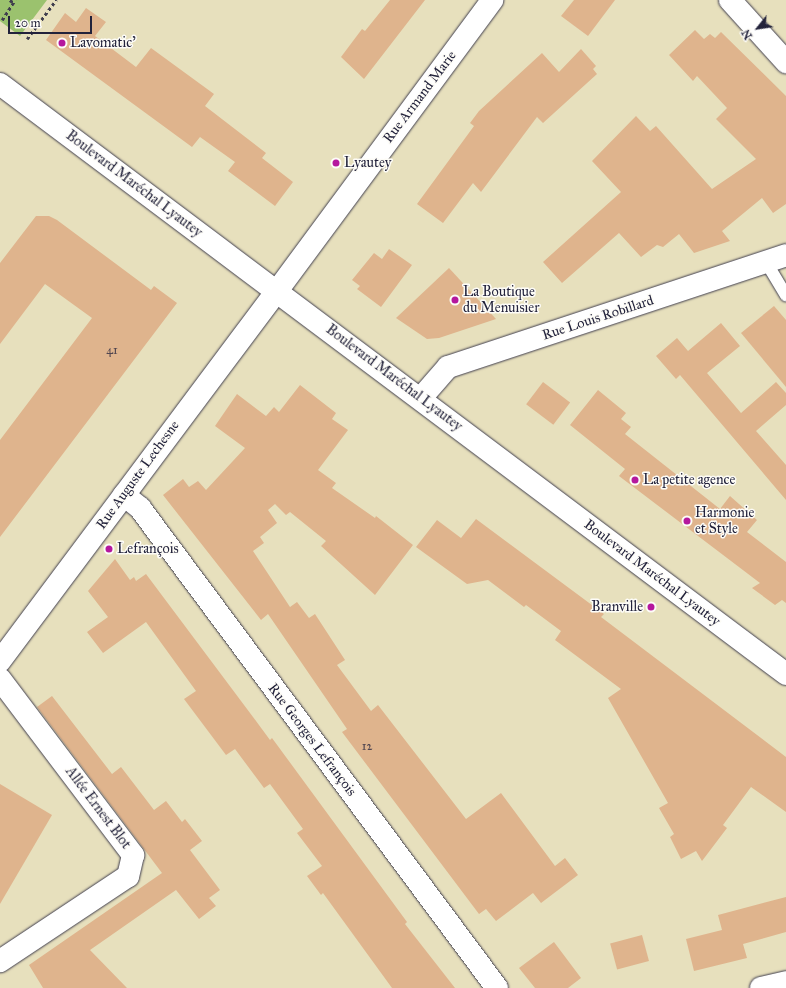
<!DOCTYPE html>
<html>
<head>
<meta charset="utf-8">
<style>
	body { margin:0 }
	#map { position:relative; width:786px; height:988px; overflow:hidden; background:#e7e0bd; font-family:"IM FELL Great Primer",serif }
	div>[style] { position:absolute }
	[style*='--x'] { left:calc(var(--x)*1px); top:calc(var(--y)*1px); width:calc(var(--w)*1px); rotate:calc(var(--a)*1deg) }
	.green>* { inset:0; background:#9bc26e }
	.building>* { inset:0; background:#dfb48d; transform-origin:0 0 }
	.path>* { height:2.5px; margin-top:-1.25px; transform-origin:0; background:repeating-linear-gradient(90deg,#403e4e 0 3px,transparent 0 6px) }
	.roads { filter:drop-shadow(0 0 1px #403e4e) drop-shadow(0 0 1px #403e4e) }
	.service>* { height:12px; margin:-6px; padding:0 6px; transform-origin:6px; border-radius:6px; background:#fff }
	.minor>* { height:22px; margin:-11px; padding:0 11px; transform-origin:11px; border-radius:11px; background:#fff }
	.tertiary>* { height:22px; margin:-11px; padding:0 11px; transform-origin:11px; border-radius:11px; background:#fff }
	.secondary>* { height:22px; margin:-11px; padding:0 11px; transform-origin:11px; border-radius:11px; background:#fff }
	.dots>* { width:11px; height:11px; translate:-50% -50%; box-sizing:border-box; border:2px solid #fdfcf7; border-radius:50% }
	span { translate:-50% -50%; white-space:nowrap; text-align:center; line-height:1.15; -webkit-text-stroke:3px #fdfcf7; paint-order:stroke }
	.number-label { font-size:12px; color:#514650 }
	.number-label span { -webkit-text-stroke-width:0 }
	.poi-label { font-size:14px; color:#22223b }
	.left { translate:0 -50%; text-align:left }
	.right { translate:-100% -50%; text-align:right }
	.street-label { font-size:14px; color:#22223b }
	.north { position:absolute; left:738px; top:8px; width:40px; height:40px; -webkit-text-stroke:3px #fdfcf7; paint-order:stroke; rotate:240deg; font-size:11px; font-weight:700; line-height:16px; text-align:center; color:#22223b }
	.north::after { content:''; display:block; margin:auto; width:14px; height:18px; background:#22223b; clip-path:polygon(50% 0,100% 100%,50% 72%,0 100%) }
	.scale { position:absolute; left:8px; top:16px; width:84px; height:18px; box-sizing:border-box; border:2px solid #22223b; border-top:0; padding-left:5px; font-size:12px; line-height:14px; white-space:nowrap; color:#22223b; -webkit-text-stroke:3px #fdfcf7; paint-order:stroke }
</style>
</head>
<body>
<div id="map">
	<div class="green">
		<i style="clip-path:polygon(0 0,47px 0,20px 36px,0 21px)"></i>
	</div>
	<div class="building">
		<i style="clip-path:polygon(390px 0,425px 0,364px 79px,341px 57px,362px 29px,365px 31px)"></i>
		<i style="clip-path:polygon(574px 0,615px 0,588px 36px,561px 16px)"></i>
		<i style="clip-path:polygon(86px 8px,106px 22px,95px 36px,136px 67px,151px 48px,214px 94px,205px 106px,266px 153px,262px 158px,293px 182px,275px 206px,228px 171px,235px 162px,200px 137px,192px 147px,46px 40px,65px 13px,76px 22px)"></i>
		<i style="clip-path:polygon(695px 30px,704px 39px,710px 34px,715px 38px,721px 32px,786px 96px,786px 204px,773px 213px,762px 198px,722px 231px,730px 241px,694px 253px,679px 234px,663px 247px,657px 245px,641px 257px,619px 233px,562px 283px,543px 262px,621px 192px,592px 161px,636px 116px,650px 131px,656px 126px,712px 189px,756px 159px,716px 119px,727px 108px,697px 76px,693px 81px,669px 55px)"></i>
		<i style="clip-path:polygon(581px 49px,596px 66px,593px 69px,597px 74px,543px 123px,537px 117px,481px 192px,473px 183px,443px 223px,417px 204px,474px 126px,470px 123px,479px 111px,542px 53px,559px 72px)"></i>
		<i style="clip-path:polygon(36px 216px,49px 216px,57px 220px,151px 290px,154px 286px,177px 303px,0 537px,0 440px,92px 318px,45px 284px,0 344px,0 263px)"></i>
		<i style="clip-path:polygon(389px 249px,412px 265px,381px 307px,357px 289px,360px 286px,352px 280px,374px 253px,382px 259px)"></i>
		<i style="clip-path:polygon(449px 268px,496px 319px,439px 338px,427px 339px,396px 318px)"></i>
		<i style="clip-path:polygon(774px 306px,786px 320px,786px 387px,741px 333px)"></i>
		<i style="clip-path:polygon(721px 323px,740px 346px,707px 373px,741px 413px,776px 382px,786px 393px,786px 405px,756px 431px,786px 465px,786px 500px,680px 375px,676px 379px,656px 356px,677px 338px,688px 351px)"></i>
		<i style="left:543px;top:382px;width:34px;height:28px;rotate:37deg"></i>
		<i style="clip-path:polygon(300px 385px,336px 413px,332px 419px,348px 430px,318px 470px,336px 483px,332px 488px,375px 518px,376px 516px,413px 545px,375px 595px,321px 546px,326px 541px,290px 512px,286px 515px,275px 504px,268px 510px,277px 523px,260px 537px,264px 543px,253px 551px,290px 607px,297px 602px,309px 618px,315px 614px,345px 660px,337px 665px,371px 711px,378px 705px,466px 819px,501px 793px,555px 866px,565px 858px,578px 875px,541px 903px,533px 893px,496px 921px,486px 909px,479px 914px,342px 732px,347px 729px,268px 614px,261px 620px,163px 495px,183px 479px,189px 487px,198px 481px,206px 490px,245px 448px,215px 426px,237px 394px,266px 416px,274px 407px,279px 412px)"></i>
		<i style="clip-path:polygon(598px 390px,626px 413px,621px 419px,631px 427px,625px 434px,720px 509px,730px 496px,757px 520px,747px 532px,786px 562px,786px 603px,782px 600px,775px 605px,752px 588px,760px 583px,619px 476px,625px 469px,570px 425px)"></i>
		<i style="clip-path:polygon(476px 519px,604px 614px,601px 617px,786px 757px,786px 812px,751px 787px,723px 825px,727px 828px,702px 861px,696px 851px,681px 859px,670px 837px,674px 834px,659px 808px,668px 803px,608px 698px,621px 689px,555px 640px,561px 631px,526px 605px,524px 607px,488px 580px,467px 584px,416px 547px,437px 520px,461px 538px)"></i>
		<i style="clip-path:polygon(115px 559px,130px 580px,134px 577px,136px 581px,146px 574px,253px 717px,270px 740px,272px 738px,407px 922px,405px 924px,455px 988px,392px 988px,323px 893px,321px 895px,307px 876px,322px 866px,297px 833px,303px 829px,270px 784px,264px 788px,235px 749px,226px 755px,184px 699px,196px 691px,146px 622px,103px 653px,87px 632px,108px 617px,88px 591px)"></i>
		<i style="clip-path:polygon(52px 696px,112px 774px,121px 767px,154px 810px,166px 801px,182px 822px,185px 819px,202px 841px,190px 850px,220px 890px,209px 898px,216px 906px,199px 919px,176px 890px,90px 950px,127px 988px,43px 988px,29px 965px,162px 873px,37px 707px)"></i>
		<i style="clip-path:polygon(0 784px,52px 815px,0 904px)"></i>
		<i style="clip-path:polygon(786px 897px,786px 932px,743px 944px,747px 958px,694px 971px,686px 939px,722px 930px,718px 915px)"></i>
		<i style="left:642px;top:935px;width:27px;height:33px;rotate:75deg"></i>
		<i style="clip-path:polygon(554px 942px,581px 978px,568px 988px,535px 988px,519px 968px)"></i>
	</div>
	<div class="path">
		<i style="--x:10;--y:0;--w:5;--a:37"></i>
		<i style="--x:2;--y:20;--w:24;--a:-57"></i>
		<i style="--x:27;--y:39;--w:49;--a:-53.4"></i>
	</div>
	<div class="roads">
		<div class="service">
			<i style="--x:766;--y:262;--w:39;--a:59"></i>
		</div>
		<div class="minor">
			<i style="--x:730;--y:0;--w:84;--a:47.9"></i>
			<i style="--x:124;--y:495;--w:21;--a:39"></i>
			<i style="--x:140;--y:508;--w:598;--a:53.36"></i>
			<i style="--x:0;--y:679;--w:221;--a:52.9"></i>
			<i style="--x:133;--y:855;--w:22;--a:103"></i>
			<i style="--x:128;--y:876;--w:154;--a:146.4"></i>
			<i style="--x:761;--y:988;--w:26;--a:-13"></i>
		</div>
		<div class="tertiary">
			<i style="--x:421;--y:398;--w:41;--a:-48.9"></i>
			<i style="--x:448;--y:367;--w:356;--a:-18.3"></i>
			<i style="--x:0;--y:661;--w:462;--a:-53.2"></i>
		</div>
		<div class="secondary">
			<i style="--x:0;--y:84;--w:983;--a:36.89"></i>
			<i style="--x:277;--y:291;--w:362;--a:-53.5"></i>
		</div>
	</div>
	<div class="dots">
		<i style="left:62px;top:43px;background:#b5179e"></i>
		<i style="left:336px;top:163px;background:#b5179e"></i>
		<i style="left:455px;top:300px;background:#b5179e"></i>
		<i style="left:635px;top:480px;background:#b5179e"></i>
		<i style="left:687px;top:521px;background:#b5179e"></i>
		<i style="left:109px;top:549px;background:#b5179e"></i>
		<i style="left:651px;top:607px;background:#b5179e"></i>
	</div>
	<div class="number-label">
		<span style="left:112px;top:351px">41</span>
		<span style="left:367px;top:747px">12</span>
	</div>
	<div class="poi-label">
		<span class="left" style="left:70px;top:43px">Lavomatic'</span>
		<span class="left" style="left:344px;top:163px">Lyautey</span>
		<span class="left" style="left:463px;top:300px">La Boutique<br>du Menuisier</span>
		<span class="left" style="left:643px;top:480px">La petite agence</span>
		<span class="left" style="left:695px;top:521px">Harmonie<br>et Style</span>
		<span class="left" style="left:117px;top:549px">Lefrançois</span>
		<span class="right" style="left:643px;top:607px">Branville</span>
	</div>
	<div class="street-label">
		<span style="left:420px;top:97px;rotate:-53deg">Rue Armand Marie</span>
		<span style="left:134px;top:184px;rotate:37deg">Boulevard Maréchal Lyautey</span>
		<span style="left:598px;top:318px;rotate:-18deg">Rue Louis Robillard</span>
		<span style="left:394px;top:378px;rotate:37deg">Boulevard Maréchal Lyautey</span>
		<span style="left:138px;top:475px;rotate:-54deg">Rue Auguste Lechesne</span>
		<span style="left:652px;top:573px;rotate:37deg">Boulevard Maréchal Lyautey</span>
		<span style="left:312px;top:740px;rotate:53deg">Rue Georges Lefrançois</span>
		<span style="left:98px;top:808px;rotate:53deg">Allée Ernest Blot</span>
	</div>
	<div class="north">N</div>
	<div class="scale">20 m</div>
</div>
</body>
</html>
